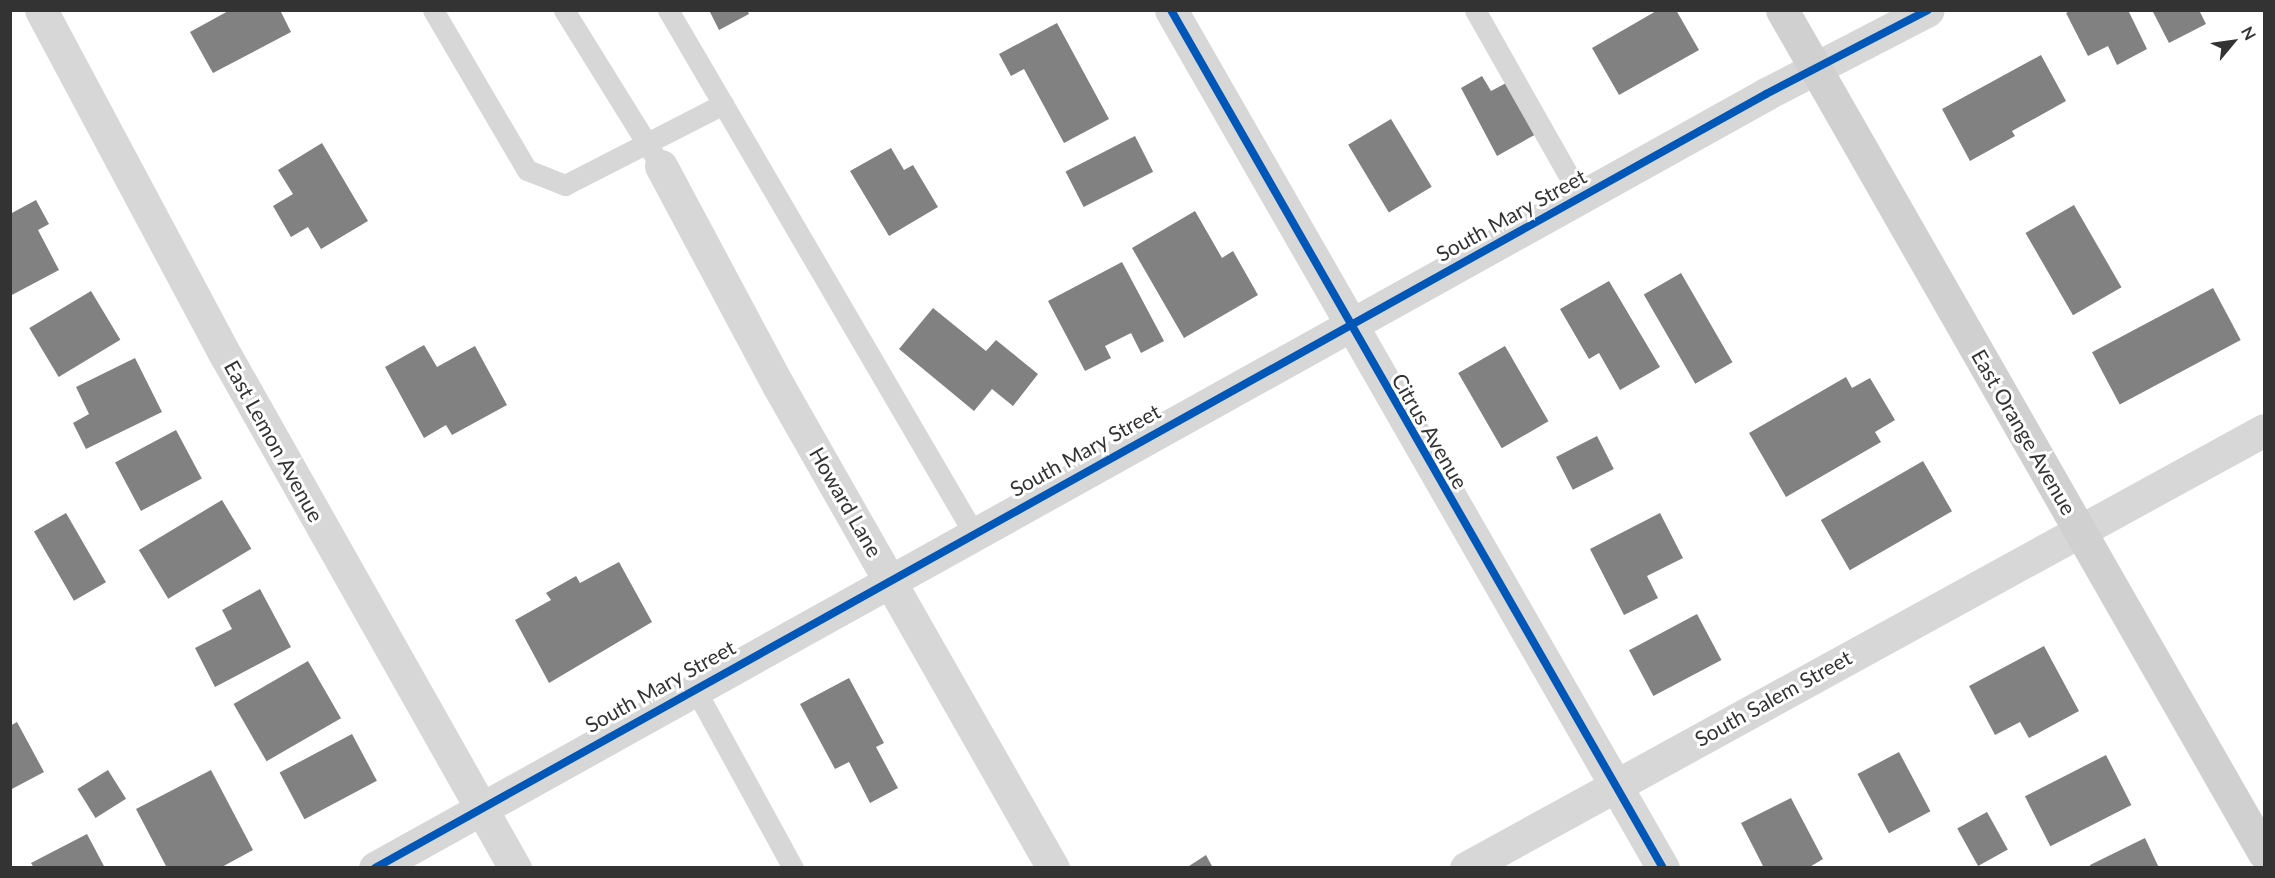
<!DOCTYPE html>
<html>
<head>
<meta charset="utf-8">
<style>
	body { margin:0 }
	#map { position:relative; width:2275px; height:878px; overflow:hidden; background:#fff; font-family:Lato,sans-serif }
	div>[style] { position:absolute }
	[style*='--x'] { left:calc(var(--x)*1px); top:calc(var(--y)*1px); width:calc(var(--w)*1px); rotate:calc(var(--a)*1deg) }
	.building>* { inset:0; background:#818181; transform-origin:0 0 }
	.lane>* { height:21px; margin:-10.5px; padding:0 10.5px; transform-origin:10.5px; border-radius:10.5px; background:#d7d7d7 }
	.street>* { height:33px; margin:-16.5px; padding:0 16.5px; transform-origin:16.5px; border-radius:16.5px; background:#d7d7d7 }
	.secondary>* { height:33px; margin:-16.5px; padding:0 16.5px; transform-origin:16.5px; border-radius:16.5px; background:#d0d0d0 }
	.cycleway>* { height:8px; margin:-4px; padding:0 4px; transform-origin:4px; border-radius:4px; background:#0057b8 }
	span { translate:-50% -50%; white-space:nowrap; text-align:center; line-height:1.15; -webkit-text-stroke:6px #fff; paint-order:stroke }
	.street-label { font-size:21px; color:#333 }
	.frame { position:absolute; inset:0; border:12px solid #333; pointer-events:none }
	.north { position:absolute; left:2203px; top:12px; width:60px; height:60px; -webkit-text-stroke:4px #fff; paint-order:stroke; rotate:61deg; font-size:16px; font-weight:700; line-height:24px; text-align:center; color:#333 }
	.north::after { content:''; display:block; margin:auto; width:21px; height:27px; background:#333; clip-path:polygon(50% 0,100% 100%,50% 72%,0 100%) }
</style>
</head>
<body>
<div id="map">
	<div class="building">
		<i style="clip-path:polygon(230px 10px,280px 10px,291px 32px,213px 73px,190px 32px)"></i>
		<i style="clip-path:polygon(709px 10px,747px 10px,749px 14px,719px 30px)"></i>
		<i style="clip-path:polygon(1658px 10px,1676px 10px,1699px 50px,1619px 95px,1592px 48px)"></i>
		<i style="clip-path:polygon(2072px 10px,2128px 10px,2147px 49px,2117px 65px,2108px 46px,2088px 56px,2066px 13px)"></i>
		<i style="clip-path:polygon(2152px 10px,2199px 10px,2206px 24px,2169px 43px)"></i>
		<i style="clip-path:polygon(1057px 23px,1109px 119px,1064px 143px,1024px 69px,1011px 76px,999px 54px)"></i>
		<i style="clip-path:polygon(2041px 55px,2066px 101px,2012px 131px,2015px 136px,1970px 161px,1942px 109px)"></i>
		<i style="clip-path:polygon(1482px 76px,1491px 91px,1510px 81px,1538px 133px,1497px 156px,1461px 88px)"></i>
		<i style="left:1391px;top:119px;width:79px;height:50px;rotate:59deg"></i>
		<i style="left:1135px;top:136px;width:40px;height:78px;rotate:63deg"></i>
		<i style="clip-path:polygon(322px 143px,368px 221px,321px 249px,308px 227px,291px 237px,273px 206px,293px 194px,278px 170px)"></i>
		<i style="clip-path:polygon(891px 148px,904px 170px,913px 165px,938px 207px,889px 236px,850px 171px)"></i>
		<i style="clip-path:polygon(36px 200px,49px 224px,38px 230px,59px 270px,10px 296px,10px 214px)"></i>
		<i style="left:2074px;top:205px;width:95px;height:56px;rotate:60deg"></i>
		<i style="clip-path:polygon(1195px 211px,1222px 258px,1233px 251px,1258px 295px,1184px 338px,1132px 248px)"></i>
		<i style="clip-path:polygon(1122px 262px,1164px 341px,1141px 353px,1131px 333px,1105px 346px,1111px 358px,1085px 371px,1048px 301px)"></i>
		<i style="left:1681px;top:273px;width:103px;height:43px;rotate:60deg"></i>
		<i style="clip-path:polygon(1609px 281px,1660px 367px,1620px 390px,1599px 353px,1589px 359px,1560px 309px)"></i>
		<i style="left:2213px;top:288px;width:59px;height:137px;rotate:62deg"></i>
		<i style="left:91px;top:291px;width:57px;height:72px;rotate:59deg"></i>
		<i style="clip-path:polygon(933px 308px,986px 351px,996px 340px,1038px 374px,1013px 406px,992px 389px,974px 411px,899px 349px)"></i>
		<i style="clip-path:polygon(424px 345px,437px 367px,475px 346px,507px 405px,452px 435px,446px 425px,424px 438px,385px 367px)"></i>
		<i style="left:1505px;top:346px;width:87px;height:54px;rotate:60deg"></i>
		<i style="clip-path:polygon(135px 358px,162px 412px,86px 449px,73px 423px,89px 414px,76px 387px)"></i>
		<i style="clip-path:polygon(1846px 377px,1852px 388px,1870px 378px,1895px 420px,1875px 432px,1881px 442px,1786px 497px,1749px 433px)"></i>
		<i style="left:176px;top:430px;width:55px;height:69px;rotate:62deg"></i>
		<i style="left:1597px;top:436px;width:37px;height:46px;rotate:63deg"></i>
		<i style="left:1923px;top:461px;width:58px;height:118px;rotate:60deg"></i>
		<i style="left:222px;top:500px;width:57px;height:97px;rotate:59deg"></i>
		<i style="left:66px;top:513px;width:80px;height:37px;rotate:60deg"></i>
		<i style="clip-path:polygon(1660px 513px,1683px 558px,1647px 576px,1658px 598px,1624px 615px,1590px 549px)"></i>
		<i style="clip-path:polygon(619px 562px,652px 622px,549px 683px,515px 620px,551px 600px,546px 593px,576px 576px,580px 583px)"></i>
		<i style="clip-path:polygon(260px 589px,291px 647px,215px 687px,195px 648px,232px 629px,222px 610px)"></i>
		<i style="left:1697px;top:614px;width:52px;height:77px;rotate:62deg"></i>
		<i style="clip-path:polygon(2044px 646px,2079px 711px,2029px 738px,2020px 722px,1995px 735px,1969px 686px)"></i>
		<i style="left:308px;top:661px;width:66px;height:86px;rotate:60deg"></i>
		<i style="clip-path:polygon(849px 678px,884px 743px,876px 747px,898px 788px,870px 803px,849px 762px,835px 769px,800px 704px)"></i>
		<i style="clip-path:polygon(17px 722px,44px 772px,10px 790px,10px 726px)"></i>
		<i style="left:352px;top:734px;width:53px;height:82px;rotate:62deg"></i>
		<i style="left:1899px;top:752px;width:67px;height:47px;rotate:62deg"></i>
		<i style="left:2106px;top:755px;width:56px;height:91px;rotate:63deg"></i>
		<i style="left:108px;top:770px;width:34px;height:36px;rotate:58deg"></i>
		<i style="clip-path:polygon(211px 770px,253px 850px,220px 868px,167px 868px,136px 809px)"></i>
		<i style="clip-path:polygon(1791px 798px,1823px 859px,1808px 868px,1764px 868px,1741px 823px)"></i>
		<i style="left:1987px;top:812px;width:43px;height:34px;rotate:61deg"></i>
		<i style="clip-path:polygon(87px 834px,105px 868px,34px 868px,31px 863px)"></i>
		<i style="clip-path:polygon(2145px 838px,2159px 868px,2091px 868px,2090px 865px)"></i>
		<i style="clip-path:polygon(1206px 855px,1213px 868px,1186px 868px)"></i>
	</div>
	<div class="lane">
		<i style="--x:433;--y:10;--w:186;--a:59.6"></i>
		<i style="--x:527;--y:170;--w:41;--a:21.5"></i>
		<i style="--x:565;--y:185;--w:178;--a:-27.1"></i>
		<i style="--x:564;--y:10;--w:171;--a:58.2"></i>
		<i style="--x:668;--y:10;--w:605;--a:59.7"></i>
		<i style="--x:1475;--y:10;--w:215;--a:60.5"></i>
		<i style="--x:694;--y:687;--w:206;--a:61.3"></i>
	</div>
	<div class="street">
		<i style="--x:41;--y:10;--w:395;--a:61.9"></i>
		<i style="--x:227;--y:358;--w:586;--a:60.55"></i>
		<i style="--x:1171;--y:10;--w:989;--a:60.17"></i>
		<i style="--x:661;--y:166;--w:248;--a:61.9"></i>
		<i style="--x:778;--y:385;--w:556;--a:60.34"></i>
		<i style="--x:375;--y:868;--w:1592;--a:-29.09"></i>
		<i style="--x:1766;--y:94;--w:182;--a:-27.4"></i>
		<i style="--x:1466;--y:868;--w:910;--a:-28.76"></i>
	</div>
	<div class="secondary">
		<i style="--x:1782;--y:10;--w:971;--a:60.24"></i>
	</div>
	<div class="cycleway">
		<i style="--x:1171;--y:10;--w:989;--a:60.17"></i>
		<i style="--x:375;--y:868;--w:1592;--a:-29.09"></i>
		<i style="--x:1766;--y:94;--w:182;--a:-27.4"></i>
	</div>
	<div class="street-label">
		<span style="left:1511px;top:215px;rotate:-29deg">South Mary Street</span>
		<span style="left:1430px;top:431px;rotate:60deg">Citrus Avenue</span>
		<span style="left:2024px;top:432px;rotate:60deg">East Orange Avenue</span>
		<span style="left:274px;top:441px;rotate:61deg">East Lemon Avenue</span>
		<span style="left:1085px;top:450px;rotate:-29deg">South Mary Street</span>
		<span style="left:846px;top:502px;rotate:60deg">Howard Lane</span>
		<span style="left:660px;top:686px;rotate:-29deg">South Mary Street</span>
		<span style="left:1773px;top:698px;rotate:-29deg">South Salem Street</span>
	</div>
	<div class="frame"></div>
	<div class="north">N</div>
</div>
</body>
</html>
